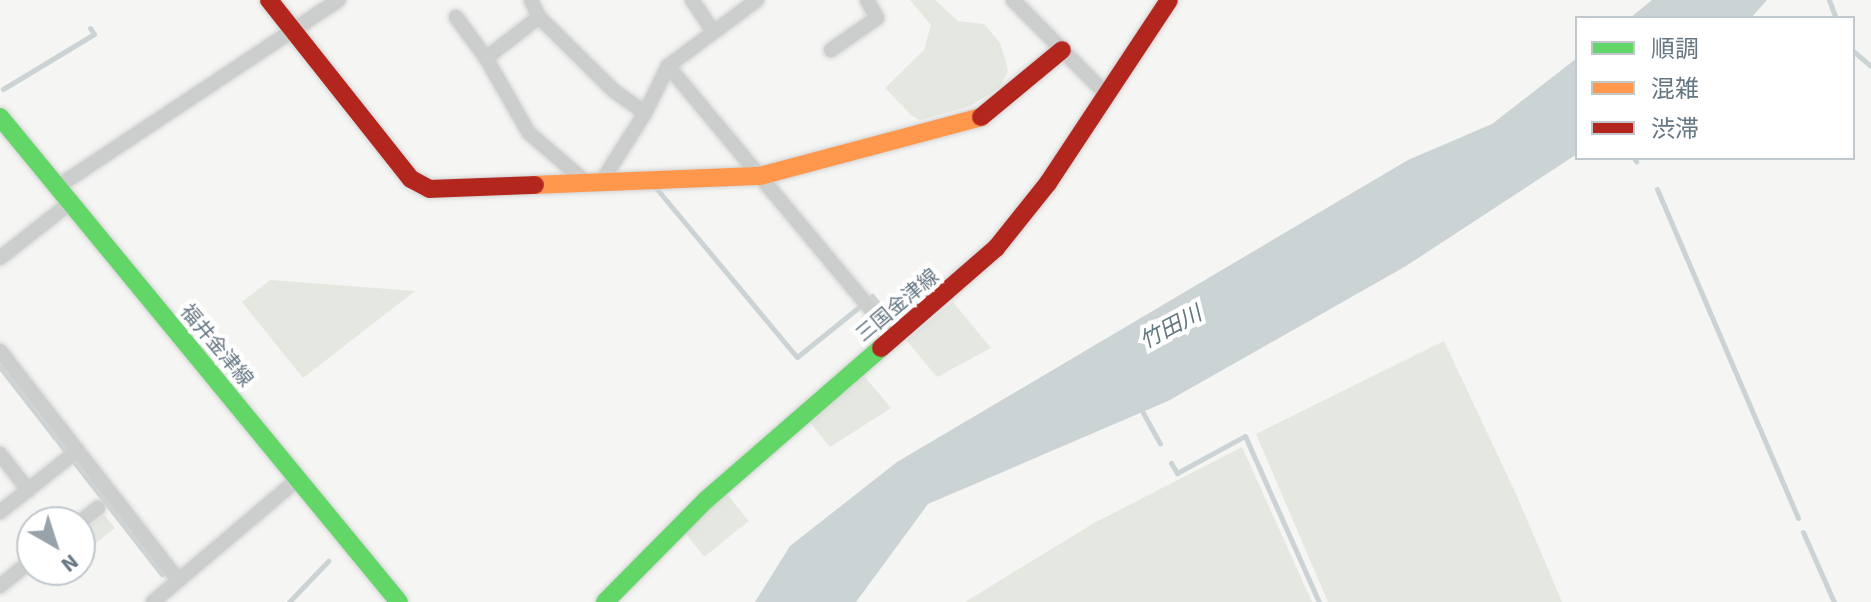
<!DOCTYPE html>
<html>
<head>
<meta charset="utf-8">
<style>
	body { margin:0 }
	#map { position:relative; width:1871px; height:602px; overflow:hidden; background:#f5f5f3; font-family:"Source Sans 3","Noto Sans JP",sans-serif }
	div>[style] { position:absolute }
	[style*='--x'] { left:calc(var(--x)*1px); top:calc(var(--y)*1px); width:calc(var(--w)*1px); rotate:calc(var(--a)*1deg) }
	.green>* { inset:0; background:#e4e8e1; transform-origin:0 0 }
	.water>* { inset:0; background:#cbd3d5 }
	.stream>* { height:5px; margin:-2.5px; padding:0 2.5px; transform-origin:2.5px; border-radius:2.5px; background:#cbd3d5 }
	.roads { filter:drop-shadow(0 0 2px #d2d3d4) drop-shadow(0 0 2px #d2d3d4) }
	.street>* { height:14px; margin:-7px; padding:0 7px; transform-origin:7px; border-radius:7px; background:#cccece }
	.fast>* { height:18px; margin:-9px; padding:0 9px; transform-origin:9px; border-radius:9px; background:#63d668 }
	.slow>* { height:18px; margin:-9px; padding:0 9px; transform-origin:9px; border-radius:9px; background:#ff974d }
	.jam>* { height:18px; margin:-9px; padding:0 9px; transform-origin:9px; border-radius:9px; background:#b3261e }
	span { translate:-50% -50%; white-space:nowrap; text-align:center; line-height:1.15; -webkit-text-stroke:8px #fff; paint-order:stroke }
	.street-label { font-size:20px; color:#657683 }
	.water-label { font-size:22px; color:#607780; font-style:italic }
	.legend { position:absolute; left:1575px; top:16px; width:280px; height:144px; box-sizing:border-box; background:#fff; border:2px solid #c1c8cd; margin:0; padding:10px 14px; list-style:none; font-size:24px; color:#657683 }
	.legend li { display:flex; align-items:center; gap:16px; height:40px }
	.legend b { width:40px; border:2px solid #c1c8cd }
	.north { position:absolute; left:16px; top:506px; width:80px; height:80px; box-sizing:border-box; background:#fff; border:2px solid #c1c8cd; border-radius:50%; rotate:141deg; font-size:22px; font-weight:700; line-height:32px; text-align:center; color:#657683 }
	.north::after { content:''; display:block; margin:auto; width:28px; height:36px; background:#97a2aa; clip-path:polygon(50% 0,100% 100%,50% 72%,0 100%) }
</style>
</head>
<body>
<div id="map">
	<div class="green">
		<i style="clip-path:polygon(910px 0,935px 0,958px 21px,984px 24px,1000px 43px,1006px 62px,1008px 72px,999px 88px,970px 106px,920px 120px,912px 116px,885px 88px,924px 50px,931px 25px)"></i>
		<i style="clip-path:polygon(270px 280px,415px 291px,303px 378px,242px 302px)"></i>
		<i style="clip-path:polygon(953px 302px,991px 348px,937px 377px,906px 340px)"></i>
		<i style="clip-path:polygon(1444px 341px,1516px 494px,1562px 602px,1328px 602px,1256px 434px)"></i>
		<i style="clip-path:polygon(864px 376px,891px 408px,830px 447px,809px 421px)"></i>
		<i style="clip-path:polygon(1242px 447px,1312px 602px,965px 602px,1094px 523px)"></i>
		<i style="left:726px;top:493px;width:36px;height:57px;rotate:51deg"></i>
		<i style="clip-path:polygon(104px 515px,115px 528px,80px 555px,80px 533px)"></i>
	</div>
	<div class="water">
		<i style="clip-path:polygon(1652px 0,1767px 0,1751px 18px,1630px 18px)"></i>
		<i style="clip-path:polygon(1577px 58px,1577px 154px,1406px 266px,1168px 401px,928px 504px,856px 602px,755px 602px,790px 546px,897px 462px,1408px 160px,1492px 124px)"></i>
	</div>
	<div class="stream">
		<i style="--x:1829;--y:0;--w:19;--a:69"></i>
		<i style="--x:1853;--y:51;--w:23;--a:40"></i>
		<i style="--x:3;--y:89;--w:106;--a:-31.1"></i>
		<i style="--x:94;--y:34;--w:7;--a:-124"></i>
		<i style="--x:1634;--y:158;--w:4;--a:56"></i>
		<i style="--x:656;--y:188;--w:220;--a:50.2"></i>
		<i style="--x:797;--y:357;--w:80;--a:-38.9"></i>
		<i style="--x:1657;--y:189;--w:358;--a:66.8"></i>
		<i style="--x:872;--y:296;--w:22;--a:51"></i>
		<i style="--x:0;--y:367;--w:263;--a:52"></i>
		<i style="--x:1142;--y:411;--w:37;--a:61"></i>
		<i style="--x:1171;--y:463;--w:12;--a:59"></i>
		<i style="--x:1177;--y:473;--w:77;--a:-28.6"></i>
		<i style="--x:1245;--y:436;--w:182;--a:66"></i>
		<i style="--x:1803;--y:532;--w:77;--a:66.1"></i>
		<i style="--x:289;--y:602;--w:57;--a:-46.4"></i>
	</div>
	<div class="roads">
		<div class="street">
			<i style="--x:531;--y:0;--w:19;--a:65"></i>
			<i style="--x:539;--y:17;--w:105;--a:44.6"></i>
			<i style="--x:614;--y:91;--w:38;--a:35"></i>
			<i style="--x:645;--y:113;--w:52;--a:-63.9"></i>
			<i style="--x:668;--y:66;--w:111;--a:-36.6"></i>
			<i style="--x:692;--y:0;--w:36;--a:56"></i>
			<i style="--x:1013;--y:0;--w:134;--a:45.3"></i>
			<i style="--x:456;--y:17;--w:51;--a:53.8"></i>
			<i style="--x:539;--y:17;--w:67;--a:142.3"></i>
			<i style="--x:486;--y:58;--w:86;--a:60.2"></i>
			<i style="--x:529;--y:133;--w:78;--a:40.8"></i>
			<i style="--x:831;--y:50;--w:56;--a:-34.8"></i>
			<i style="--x:877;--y:18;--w:21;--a:-119"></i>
			<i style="--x:668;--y:66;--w:354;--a:50.2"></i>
			<i style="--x:600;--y:184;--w:84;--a:-57.6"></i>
			<i style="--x:57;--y:187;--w:338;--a:-33.6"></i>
			<i style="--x:0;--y:258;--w:89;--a:-38.2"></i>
			<i style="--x:0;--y:351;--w:290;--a:52.1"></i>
			<i style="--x:0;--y:454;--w:46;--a:52.1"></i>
			<i style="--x:0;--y:512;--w:98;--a:-38.4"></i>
			<i style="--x:80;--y:522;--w:23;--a:-38"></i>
			<i style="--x:0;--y:586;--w:41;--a:-39.1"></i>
			<i style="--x:153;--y:602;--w:190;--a:-40.3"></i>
		</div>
		<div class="fast">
			<i style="--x:0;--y:117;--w:628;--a:50.56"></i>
			<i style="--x:605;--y:602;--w:144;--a:-45.3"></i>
			<i style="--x:706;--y:500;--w:232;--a:-41"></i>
		</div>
		<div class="slow">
			<i style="--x:535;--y:185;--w:225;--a:-2.3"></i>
			<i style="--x:760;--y:176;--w:229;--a:-14.9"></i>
		</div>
		<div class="jam">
			<i style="--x:269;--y:0;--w:228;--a:51.6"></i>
			<i style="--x:411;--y:179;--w:21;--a:28"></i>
			<i style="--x:430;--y:189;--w:105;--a:-2.2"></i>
			<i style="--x:981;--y:117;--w:105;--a:-39.6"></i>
			<i style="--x:881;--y:348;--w:152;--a:-41"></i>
			<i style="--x:996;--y:248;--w:83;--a:-51.3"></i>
			<i style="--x:1048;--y:183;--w:219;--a:-56.5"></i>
		</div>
	</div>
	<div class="street-label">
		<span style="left:898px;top:306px;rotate:-40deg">三国金津線</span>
		<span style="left:216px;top:346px;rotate:50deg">福井金津線</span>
	</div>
	<div class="water-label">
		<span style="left:1171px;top:328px;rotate:-28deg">竹田川</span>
	</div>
	<ul class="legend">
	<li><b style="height:10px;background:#63d668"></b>順調</li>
	<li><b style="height:10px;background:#ff974d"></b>混雑</li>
	<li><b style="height:10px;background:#b3261e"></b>渋滞</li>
	</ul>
	<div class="north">N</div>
</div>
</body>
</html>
